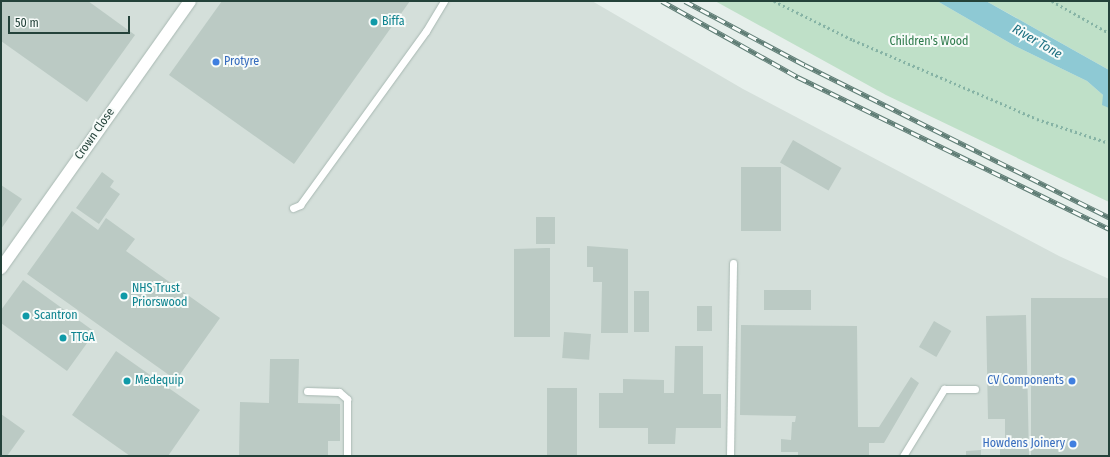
<!DOCTYPE html>
<html>
<head>
<meta charset="utf-8">
<style>
	body { margin:0 }
	#map { position:relative; width:1110px; height:457px; overflow:hidden; background:#e6efeb; font-family:"Fira Sans Condensed",sans-serif }
	div>[style] { position:absolute }
	[style*='--x'] { left:calc(var(--x)*1px); top:calc(var(--y)*1px); width:calc(var(--w)*1px); rotate:calc(var(--a)*1deg) }
	.built>* { inset:0; background:#d4dfda }
	.green>* { inset:0; background:#bfe0c8 }
	.water>* { inset:0; background:#8ec9d4 }
	.building>* { inset:0; background:#bbcac4; transform-origin:0 0 }
	.path>* { height:2.5px; margin-top:-1.25px; transform-origin:0; background:repeating-linear-gradient(90deg,#86b3a5 0 2px,transparent 0 5px) }
	.roads { filter:drop-shadow(0 0 1px #a8b8b2) drop-shadow(0 0 1px #a8b8b2) }
	.service>* { height:7px; margin:-3.5px; padding:0 3.5px; transform-origin:3.5px; border-radius:3.5px; background:#fff }
	.minor>* { height:12px; margin:-6px; padding:0 6px; transform-origin:6px; border-radius:6px; background:#fff }
	.rail>* { height:4.5px; margin-top:-2.25px; transform-origin:0; background:repeating-linear-gradient(90deg,#f7fbf9 0 9px,#5f7d75 0 18px); box-sizing:border-box; border-block:1px solid #5f7d75 }
	.dots>* { width:11px; height:11px; translate:-50% -50%; box-sizing:border-box; border:2px solid #f7fbf9; border-radius:50% }
	span { translate:-50% -50%; white-space:nowrap; text-align:center; line-height:1.15; -webkit-text-stroke:4px #f7fbf9; paint-order:stroke }
	.culture-label { font-size:12px; color:#0d838f }
	.left { translate:0 -50%; text-align:left }
	.park-label { font-size:12px; color:#2d7a4b }
	.shop-label { font-size:12px; color:#366cbe }
	.right { translate:-100% -50%; text-align:right }
	.street-label { font-size:12px; color:#24423a }
	.water-label { font-size:13px; color:#1c6f80; font-style:italic }
	.frame { position:absolute; inset:0; border:2px solid #24423a; pointer-events:none }
	.scale { position:absolute; left:8px; top:16px; width:122px; height:18px; box-sizing:border-box; border:2px solid #24423a; border-top:0; padding-left:5px; font-size:12px; line-height:14px; white-space:nowrap; color:#24423a; -webkit-text-stroke:3px #f7fbf9; paint-order:stroke }
</style>
</head>
<body>
<div id="map">
	<div class="built">
		<i style="clip-path:polygon(1px 1px,592px 1px,743px 89px,1059px 256px,1109px 279px,1109px 456px,1px 456px)"></i>
	</div>
	<div class="green">
		<i style="clip-path:polygon(715px 1px,937px 1px,1015px 46px,1087px 81px,1103px 95px,1109px 108px,1109px 202px,886px 95px)"></i>
		<i style="clip-path:polygon(986px 1px,1109px 1px,1109px 70px,1038px 30px)"></i>
	</div>
	<div class="water">
		<i style="clip-path:polygon(937px 1px,986px 1px,1109px 70px,1109px 108px,1102px 105px,1103px 95px,1087px 81px,1015px 46px)"></i>
	</div>
	<div class="building">
		<i style="clip-path:polygon(1px 1px,88px 1px,135px 35px,87px 102px,1px 41px)"></i>
		<i style="clip-path:polygon(222px 1px,410px 1px,294px 164px,169px 75px)"></i>
		<i style="left:793px;top:140px;width:56px;height:26px;rotate:30deg"></i>
		<i style="left:741px;top:167px;width:40px;height:64px"></i>
		<i style="clip-path:polygon(102px 172px,114px 181px,110px 187px,120px 194px,99px 224px,76px 208px)"></i>
		<i style="clip-path:polygon(1px 185px,22px 199px,1px 229px)"></i>
		<i style="clip-path:polygon(72px 211px,98px 230px,106px 218px,135px 239px,126px 251px,220px 318px,176px 380px,27px 274px)"></i>
		<i style="left:555px;top:217px;width:27px;height:19px;rotate:90deg"></i>
		<i style="clip-path:polygon(587px 246px,628px 249px,628px 333px,601px 333px,602px 282px,593px 282px,593px 267px,587px 267px)"></i>
		<i style="clip-path:polygon(546px 248px,550px 248px,550px 337px,514px 337px,514px 249px)"></i>
		<i style="clip-path:polygon(23px 280px,95px 332px,67px 371px,1px 323px,1px 310px)"></i>
		<i style="left:764px;top:290px;width:47px;height:20px"></i>
		<i style="left:634px;top:291px;width:15px;height:41px"></i>
		<i style="left:1109px;top:298px;width:158px;height:78px;rotate:90deg"></i>
		<i style="left:697px;top:306px;width:15px;height:25px"></i>
		<i style="clip-path:polygon(1026px 315px,1029px 456px,1000px 456px,1000px 447px,1005px 447px,1005px 419px,988px 419px,986px 316px)"></i>
		<i style="left:934px;top:321px;width:20px;height:30px;rotate:30deg"></i>
		<i style="clip-path:polygon(741px 325px,857px 326px,858px 427px,879px 427px,911px 377px,919px 383px,884px 443px,869px 443px,869px 456px,798px 456px,798px 452px,781px 452px,781px 439px,791px 440px,792px 422px,795px 422px,796px 416px,740px 415px)"></i>
		<i style="left:564px;top:332px;width:27px;height:26px;rotate:4deg"></i>
		<i style="clip-path:polygon(675px 346px,703px 346px,703px 394px,721px 394px,721px 428px,676px 428px,675px 444px,648px 444px,648px 428px,599px 428px,599px 393px,623px 393px,623px 379px,664px 380px,664px 393px,674px 393px)"></i>
		<i style="clip-path:polygon(116px 351px,200px 410px,168px 456px,130px 456px,72px 415px)"></i>
		<i style="clip-path:polygon(270px 359px,299px 359px,298px 403px,340px 404px,340px 441px,328px 441px,328px 456px,239px 456px,240px 402px,269px 403px)"></i>
		<i style="left:547px;top:388px;width:30px;height:68px"></i>
		<i style="clip-path:polygon(1px 414px,25px 431px,7px 456px,1px 456px)"></i>
		<i style="clip-path:polygon(981px 450px,981px 456px,966px 456px,966px 451px)"></i>
	</div>
	<div class="path">
		<i style="--x:774;--y:1;--w:88;--a:26.3"></i>
		<i style="--x:853;--y:40;--w:200;--a:23.2"></i>
		<i style="--x:1037;--y:119;--w:76;--a:18.4"></i>
		<i style="--x:1052;--y:1;--w:65;--a:29.3"></i>
	</div>
	<div class="roads">
		<div class="service">
			<i style="--x:293;--y:208;--w:8;--a:-23"></i>
			<i style="--x:300;--y:205;--w:215;--a:-54.1"></i>
			<i style="--x:426;--y:31;--w:35;--a:-59"></i>
			<i style="--x:307;--y:391;--w:32;--a:2"></i>
			<i style="--x:339;--y:392;--w:11;--a:41"></i>
			<i style="--x:347;--y:399;--w:57;--a:90"></i>
			<i style="--x:730;--y:456;--w:193;--a:-89.1"></i>
			<i style="--x:903;--y:456;--w:79;--a:-58.5"></i>
			<i style="--x:944;--y:389;--w:31;--a:0"></i>
		</div>
		<div class="minor">
			<i style="--x:1;--y:268;--w:327;--a:-54.7"></i>
		</div>
	</div>
	<div class="rail">
		<i style="--x:662;--y:1;--w:156;--a:29.2"></i>
		<i style="--x:798;--y:77;--w:346;--a:26"></i>
		<i style="--x:685;--y:1;--w:136;--a:28.1"></i>
		<i style="--x:805;--y:65;--w:340;--a:26.6"></i>
	</div>
	<div class="dots">
		<i style="left:374px;top:22px;background:#0f9aa8"></i>
		<i style="left:216px;top:62px;background:#3f7fe0"></i>
		<i style="left:124px;top:296px;background:#0f9aa8"></i>
		<i style="left:26px;top:316px;background:#0f9aa8"></i>
		<i style="left:63px;top:338px;background:#0f9aa8"></i>
		<i style="left:127px;top:381px;background:#0f9aa8"></i>
		<i style="left:1072px;top:381px;background:#3f7fe0"></i>
		<i style="left:1073px;top:444px;background:#3f7fe0"></i>
	</div>
	<div class="culture-label">
		<span class="left" style="left:382px;top:22px">Biffa</span>
		<span class="left" style="left:132px;top:296px">NHS Trust<br>Priorswood</span>
		<span class="left" style="left:34px;top:316px">Scantron</span>
		<span class="left" style="left:71px;top:338px">TTGA</span>
		<span class="left" style="left:135px;top:381px">Medequip</span>
	</div>
	<div class="park-label">
		<span style="left:929px;top:42px">Children's Wood</span>
	</div>
	<div class="shop-label">
		<span class="left" style="left:224px;top:62px">Protyre</span>
		<span class="right" style="left:1064px;top:381px">CV Components</span>
		<span class="right" style="left:1065px;top:444px">Howdens Joinery</span>
	</div>
	<div class="street-label">
		<span style="left:95px;top:134px;rotate:-55deg">Crown Close</span>
	</div>
	<div class="water-label">
		<span style="left:1037px;top:42px;rotate:30deg">River Tone</span>
	</div>
	<div class="frame"></div>
	<div class="scale">50 m</div>
</div>
</body>
</html>
